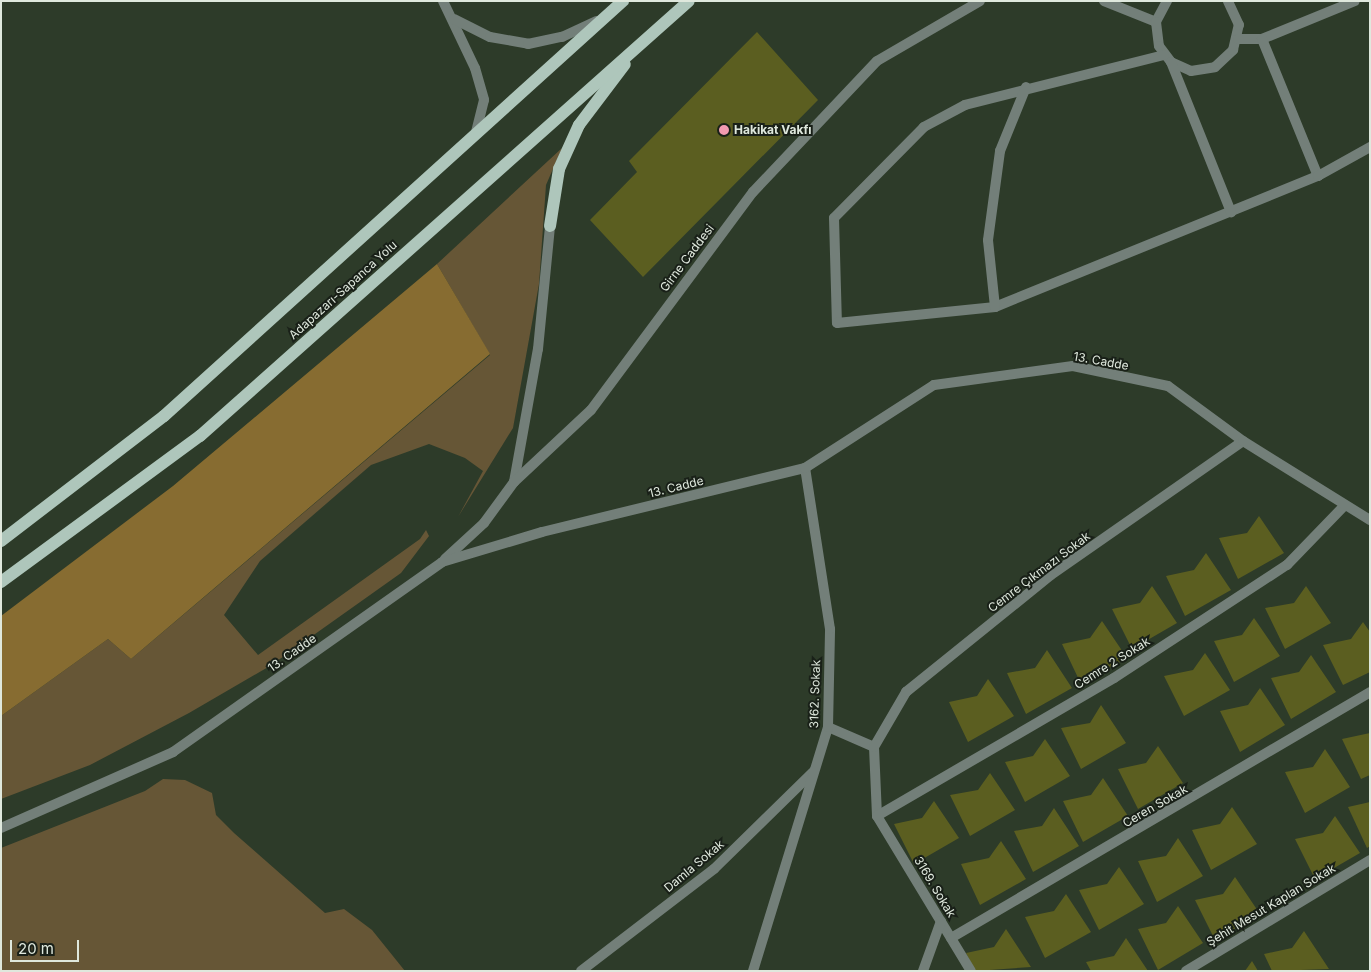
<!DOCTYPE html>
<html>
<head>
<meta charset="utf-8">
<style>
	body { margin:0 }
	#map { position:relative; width:1371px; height:972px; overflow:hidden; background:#2d3b29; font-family:Inter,sans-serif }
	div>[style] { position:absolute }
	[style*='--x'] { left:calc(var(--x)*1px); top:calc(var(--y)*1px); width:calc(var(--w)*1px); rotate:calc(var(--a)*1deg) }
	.green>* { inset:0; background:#665636 }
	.forest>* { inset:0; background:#876c31 }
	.building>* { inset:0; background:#5b5e20 }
	.service>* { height:10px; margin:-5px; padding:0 5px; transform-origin:5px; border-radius:5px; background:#737f79 }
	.minor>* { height:10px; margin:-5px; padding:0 5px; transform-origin:5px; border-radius:5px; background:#737f79 }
	.tertiary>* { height:10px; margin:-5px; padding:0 5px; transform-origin:5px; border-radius:5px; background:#737f79 }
	.primary>* { height:12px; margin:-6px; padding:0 6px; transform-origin:6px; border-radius:6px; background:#aec6bb }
	.dots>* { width:14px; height:14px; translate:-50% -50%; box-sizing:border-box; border:2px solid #192018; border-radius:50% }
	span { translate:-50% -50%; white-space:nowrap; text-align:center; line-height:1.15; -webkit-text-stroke:4px #192018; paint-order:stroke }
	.poi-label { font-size:12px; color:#dfe8dd; font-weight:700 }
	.left { translate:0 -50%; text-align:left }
	.street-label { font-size:12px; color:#dfe8dd }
	.frame { position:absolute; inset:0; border:2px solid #dfe8dd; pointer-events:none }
	.scale { position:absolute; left:10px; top:940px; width:69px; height:22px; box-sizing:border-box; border:2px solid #dfe8dd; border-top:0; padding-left:6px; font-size:15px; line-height:18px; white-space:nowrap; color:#dfe8dd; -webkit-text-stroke:4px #192018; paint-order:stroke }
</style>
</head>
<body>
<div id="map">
	<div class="green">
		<i style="clip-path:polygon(562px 148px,546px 185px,539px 284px,513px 428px,458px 517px,483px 471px,465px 458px,429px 444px,371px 465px,260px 561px,224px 615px,258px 655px,420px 539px,426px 530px,429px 536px,401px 573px,270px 666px,189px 713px,90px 765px,1px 799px,1px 716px,108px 639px,131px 659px,490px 355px,437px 264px)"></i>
		<i style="clip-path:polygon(163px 779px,185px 780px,212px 793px,216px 815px,234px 833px,325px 913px,344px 909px,372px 930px,405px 971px,1px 971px,1px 848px,145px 791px)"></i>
	</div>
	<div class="forest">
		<i style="clip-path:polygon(437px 264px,490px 354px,131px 659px,108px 639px,1px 716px,1px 616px,173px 486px)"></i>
	</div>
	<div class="building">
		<i style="clip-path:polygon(757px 32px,818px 100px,643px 277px,590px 220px,637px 172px,629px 161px)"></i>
		<i style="clip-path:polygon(1259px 516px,1284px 553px,1238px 579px,1219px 538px,1247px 533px)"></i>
		<i style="clip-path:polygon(1206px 553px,1231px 590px,1185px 616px,1166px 576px,1194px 570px)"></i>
		<i style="clip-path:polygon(1152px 586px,1177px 623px,1132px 649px,1112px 609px,1140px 603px)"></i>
		<i style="clip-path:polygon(1306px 586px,1331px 623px,1285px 649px,1265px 608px,1294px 603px)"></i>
		<i style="clip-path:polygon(1254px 618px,1280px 656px,1234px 682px,1214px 641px,1242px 635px)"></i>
		<i style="clip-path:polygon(1102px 621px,1127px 658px,1081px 684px,1062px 644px,1090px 638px)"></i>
		<i style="clip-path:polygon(1363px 622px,1370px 632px,1370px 672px,1343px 685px,1323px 645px,1351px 639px)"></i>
		<i style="clip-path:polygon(1047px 650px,1072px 688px,1026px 714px,1007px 673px,1035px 668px)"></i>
		<i style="clip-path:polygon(1205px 653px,1230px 690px,1184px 716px,1164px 676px,1193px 670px)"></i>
		<i style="clip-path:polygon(1311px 655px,1336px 692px,1291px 719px,1271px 678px,1299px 672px)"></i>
		<i style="clip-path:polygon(988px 679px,1014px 716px,968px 742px,949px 702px,977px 696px)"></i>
		<i style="clip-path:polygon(1260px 688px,1285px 725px,1240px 752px,1220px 711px,1248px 705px)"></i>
		<i style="clip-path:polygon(1101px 705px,1126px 743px,1081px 769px,1061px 728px,1090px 723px)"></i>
		<i style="clip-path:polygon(1370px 733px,1370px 775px,1361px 779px,1342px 739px)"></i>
		<i style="clip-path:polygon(1045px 739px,1070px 776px,1025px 802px,1005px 762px,1033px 756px)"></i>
		<i style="clip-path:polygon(1158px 746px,1183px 783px,1138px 809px,1118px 769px,1146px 763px)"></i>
		<i style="clip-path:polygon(1325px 749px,1350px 787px,1305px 813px,1285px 772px,1313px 767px)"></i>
		<i style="clip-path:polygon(990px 773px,1015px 810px,970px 836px,950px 795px,978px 790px)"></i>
		<i style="clip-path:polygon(1103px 778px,1128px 816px,1083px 842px,1063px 801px,1091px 795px)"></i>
		<i style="clip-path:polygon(934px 801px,959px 838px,914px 864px,894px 824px,922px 818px)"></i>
		<i style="clip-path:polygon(1370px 802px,1370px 846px,1367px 848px,1348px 807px)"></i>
		<i style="clip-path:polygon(1232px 807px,1257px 844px,1211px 870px,1192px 830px,1220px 824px)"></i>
		<i style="clip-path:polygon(1054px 808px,1079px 846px,1033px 872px,1014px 831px,1042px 826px)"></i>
		<i style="clip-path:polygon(1335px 816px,1360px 853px,1315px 879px,1295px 839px,1323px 833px)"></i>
		<i style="clip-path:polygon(1178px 838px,1203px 876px,1157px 902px,1138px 861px,1166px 856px)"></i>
		<i style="clip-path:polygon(1001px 841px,1026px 879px,980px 905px,961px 864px,989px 858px)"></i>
		<i style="clip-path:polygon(1119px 867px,1144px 904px,1099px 930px,1079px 890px,1107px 884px)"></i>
		<i style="clip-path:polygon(1235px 877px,1260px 914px,1215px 940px,1195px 900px,1223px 894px)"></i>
		<i style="clip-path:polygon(1066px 894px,1091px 932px,1045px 958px,1025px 917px,1054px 911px)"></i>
		<i style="clip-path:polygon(1178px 906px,1203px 943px,1158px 970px,1138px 929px,1166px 923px)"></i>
		<i style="clip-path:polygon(1006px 929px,1031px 967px,975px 971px,966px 953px,994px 947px)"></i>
		<i style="clip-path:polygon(1304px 931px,1329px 969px,1272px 971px,1264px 954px,1292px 948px)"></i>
		<i style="clip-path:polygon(1126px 938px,1148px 971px,1091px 971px,1086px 962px,1114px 956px)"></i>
		<i style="clip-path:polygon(1252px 961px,1258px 971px,1245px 971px)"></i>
	</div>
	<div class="service">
		<i style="--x:443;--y:1;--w:74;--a:64.5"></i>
		<i style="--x:475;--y:68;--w:33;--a:74"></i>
		<i style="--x:484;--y:100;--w:36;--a:104"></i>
		<i style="--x:1104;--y:1;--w:56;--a:22"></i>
		<i style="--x:454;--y:19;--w:40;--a:26.6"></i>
		<i style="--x:490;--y:37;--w:39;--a:10"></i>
		<i style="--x:528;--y:44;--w:35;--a:-12"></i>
		<i style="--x:562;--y:37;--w:38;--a:-25"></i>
	</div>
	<div class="minor">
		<i style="--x:1167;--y:1;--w:24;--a:118"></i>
		<i style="--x:1156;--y:22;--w:24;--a:83"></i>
		<i style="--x:1159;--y:46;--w:20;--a:53"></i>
		<i style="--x:1171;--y:62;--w:22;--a:24"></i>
		<i style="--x:1191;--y:71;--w:24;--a:-9"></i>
		<i style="--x:1215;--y:67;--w:25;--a:-43"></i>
		<i style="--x:1233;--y:50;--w:26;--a:-77"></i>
		<i style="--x:1239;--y:25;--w:26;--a:-115"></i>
		<i style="--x:1238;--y:39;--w:24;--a:0"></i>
		<i style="--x:1262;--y:39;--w:100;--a:-22.2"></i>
		<i style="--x:1262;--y:39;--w:148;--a:67.8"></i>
		<i style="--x:1164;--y:55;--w:205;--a:165.9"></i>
		<i style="--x:965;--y:105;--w:47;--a:151.8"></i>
		<i style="--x:924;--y:127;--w:128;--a:134.7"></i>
		<i style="--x:834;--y:218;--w:105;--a:88.4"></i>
		<i style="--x:837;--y:323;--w:159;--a:-5.8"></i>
		<i style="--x:995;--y:307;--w:349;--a:-22.1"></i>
		<i style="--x:1318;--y:176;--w:60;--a:-29.1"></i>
		<i style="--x:1171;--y:62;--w:162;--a:68.2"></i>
		<i style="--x:995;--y:307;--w:67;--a:-96"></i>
		<i style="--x:988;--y:240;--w:90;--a:-82.3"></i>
		<i style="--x:1000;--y:151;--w:69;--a:-67.9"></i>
		<i style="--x:828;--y:727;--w:50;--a:23.5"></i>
		<i style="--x:874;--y:747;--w:69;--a:87.5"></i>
		<i style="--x:877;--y:816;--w:181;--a:58.8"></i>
		<i style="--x:874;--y:747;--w:64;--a:-59.8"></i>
		<i style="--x:906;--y:692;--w:186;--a:-38.9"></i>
		<i style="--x:1051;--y:575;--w:234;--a:-34.9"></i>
		<i style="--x:877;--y:816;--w:274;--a:-30.2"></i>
		<i style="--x:1114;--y:678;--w:207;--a:-33.2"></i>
		<i style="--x:1287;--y:565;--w:81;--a:-46"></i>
		<i style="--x:951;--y:938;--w:486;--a:-30.4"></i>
		<i style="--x:581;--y:971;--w:168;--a:-37.5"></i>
		<i style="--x:714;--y:869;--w:140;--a:-44.4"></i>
		<i style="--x:753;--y:971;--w:255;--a:-72.9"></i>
		<i style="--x:828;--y:727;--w:98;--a:-88.8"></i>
		<i style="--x:830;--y:629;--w:163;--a:-98.8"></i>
		<i style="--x:923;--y:971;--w:53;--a:-70.2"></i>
		<i style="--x:1186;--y:971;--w:215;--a:-31.1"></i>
	</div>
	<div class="tertiary">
		<i style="--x:514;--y:482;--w:135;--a:-79.8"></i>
		<i style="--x:538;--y:349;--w:124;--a:-84.4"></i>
		<i style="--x:445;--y:559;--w:53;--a:-42.7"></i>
		<i style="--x:484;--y:523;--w:51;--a:-53.8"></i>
		<i style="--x:514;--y:482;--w:105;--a:-43.1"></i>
		<i style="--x:591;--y:410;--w:272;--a:-53.4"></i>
		<i style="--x:753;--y:192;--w:180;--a:-46.6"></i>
		<i style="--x:877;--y:61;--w:119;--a:-30.2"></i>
		<i style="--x:1;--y:828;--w:188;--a:-23.8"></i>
		<i style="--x:173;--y:752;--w:329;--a:-35.2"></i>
		<i style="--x:442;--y:562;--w:104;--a:-16.7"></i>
		<i style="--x:542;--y:532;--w:271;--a:-13.7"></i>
		<i style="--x:805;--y:468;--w:153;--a:-32.8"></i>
		<i style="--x:934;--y:385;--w:140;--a:-7.8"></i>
		<i style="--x:1073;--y:366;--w:97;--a:11.9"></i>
		<i style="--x:1168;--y:386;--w:93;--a:36.3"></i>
		<i style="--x:1243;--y:441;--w:150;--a:31.9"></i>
	</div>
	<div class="primary">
		<i style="--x:550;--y:226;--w:58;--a:-81"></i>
		<i style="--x:559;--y:169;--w:48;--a:-65.6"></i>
		<i style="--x:579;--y:125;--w:76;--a:-53"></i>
		<i style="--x:1;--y:541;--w:205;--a:-37.5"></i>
		<i style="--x:164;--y:416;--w:619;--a:-42.12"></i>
		<i style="--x:1;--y:582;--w:247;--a:-36.3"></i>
		<i style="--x:200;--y:436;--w:654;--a:-41.66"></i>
	</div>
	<div class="dots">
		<i style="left:724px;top:130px;background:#f29ab0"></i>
	</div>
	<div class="poi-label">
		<span class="left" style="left:734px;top:130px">Hakikat Vakfı</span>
	</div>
	<div class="street-label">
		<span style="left:687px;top:258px;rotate:-53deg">Girne Caddesi</span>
		<span style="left:343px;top:290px;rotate:-42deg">Adapazarı-Sapanca Yolu</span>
		<span style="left:1101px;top:361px;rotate:10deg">13. Cadde</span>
		<span style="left:676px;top:487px;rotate:-14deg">13. Cadde</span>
		<span style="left:1039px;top:572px;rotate:-37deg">Cemre Çıkmazı Sokak</span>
		<span style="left:292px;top:653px;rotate:-35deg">13. Cadde</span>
		<span style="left:1112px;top:663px;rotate:-32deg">Cemre 2 Sokak</span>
		<span style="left:815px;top:694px;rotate:-88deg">3162. Sokak</span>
		<span style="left:1155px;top:806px;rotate:-30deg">Ceren Sokak</span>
		<span style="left:694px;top:866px;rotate:-40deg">Damla Sokak</span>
		<span style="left:935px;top:887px;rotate:59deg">3169. Sokak</span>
		<span style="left:1271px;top:905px;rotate:-31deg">Şehit Mesut Kaplan Sokak</span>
	</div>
	<div class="frame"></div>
	<div class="scale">20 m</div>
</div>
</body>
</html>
